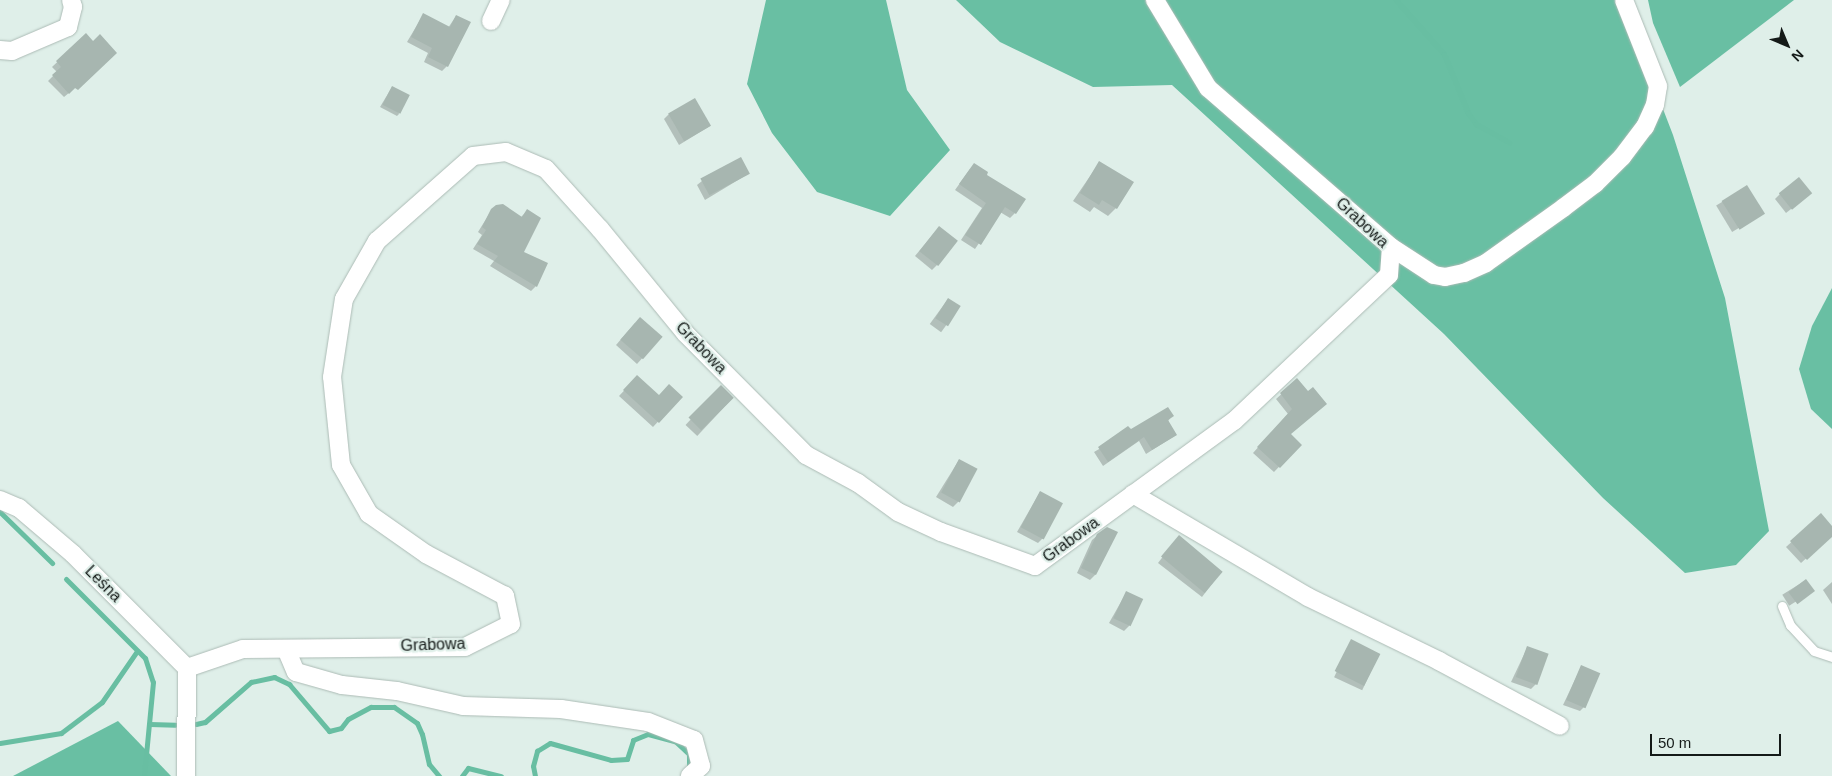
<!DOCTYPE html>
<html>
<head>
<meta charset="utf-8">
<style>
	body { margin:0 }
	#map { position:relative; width:1832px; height:776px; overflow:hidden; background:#dfefe9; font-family:Arial,sans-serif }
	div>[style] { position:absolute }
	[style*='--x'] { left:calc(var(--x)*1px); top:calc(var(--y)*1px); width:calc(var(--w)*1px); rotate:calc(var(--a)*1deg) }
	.forest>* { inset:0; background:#69bfa3 }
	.shadow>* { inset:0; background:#0003; transform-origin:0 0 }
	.stream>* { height:5px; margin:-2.5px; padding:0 2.5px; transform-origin:2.5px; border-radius:2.5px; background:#68bea2 }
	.building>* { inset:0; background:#a7b6b0; transform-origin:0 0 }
	.roads { filter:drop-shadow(0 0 1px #acbbb5) drop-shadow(0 0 1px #acbbb5) }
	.lane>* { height:9px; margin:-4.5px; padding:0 4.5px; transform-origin:4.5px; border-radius:4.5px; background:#fff }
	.street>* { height:18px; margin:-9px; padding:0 9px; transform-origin:9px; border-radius:9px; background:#fff }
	span { translate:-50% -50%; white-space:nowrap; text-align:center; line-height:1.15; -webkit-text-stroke:4.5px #dfefe9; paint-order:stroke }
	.street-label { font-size:16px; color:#141a18 }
	.north { position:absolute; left:1762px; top:20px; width:50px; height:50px; -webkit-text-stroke:4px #dfefe9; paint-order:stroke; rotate:135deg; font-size:14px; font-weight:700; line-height:20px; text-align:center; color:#141a18 }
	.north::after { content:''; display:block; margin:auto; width:18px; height:22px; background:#141a18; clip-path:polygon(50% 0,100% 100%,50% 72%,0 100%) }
	.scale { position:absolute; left:1650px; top:734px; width:131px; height:22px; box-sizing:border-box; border:2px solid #141a18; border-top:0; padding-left:6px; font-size:15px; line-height:18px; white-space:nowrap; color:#141a18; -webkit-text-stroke:4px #dfefe9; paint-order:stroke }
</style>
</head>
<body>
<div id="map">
	<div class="forest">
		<i style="clip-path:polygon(766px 0,886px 0,907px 90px,950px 150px,890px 216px,817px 192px,772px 133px,747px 84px)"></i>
		<i style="clip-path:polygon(956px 0,1621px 0,1673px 135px,1725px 298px,1769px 531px,1736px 565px,1685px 573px,1603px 498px,1444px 334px,1172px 85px,1093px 87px,1000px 42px)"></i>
		<i style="clip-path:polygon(1648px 0,1794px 0,1680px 87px,1653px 23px)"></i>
		<i style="clip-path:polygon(1832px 288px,1832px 429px,1811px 409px,1799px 369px,1812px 326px)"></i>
		<i style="clip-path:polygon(118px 721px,171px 776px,13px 776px)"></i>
	</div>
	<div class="shadow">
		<i style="clip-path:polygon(423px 15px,448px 28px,456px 16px,447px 66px,442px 71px,424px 62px,428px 53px,407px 42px)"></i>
		<i style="clip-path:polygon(86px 35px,111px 58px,64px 97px,48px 81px,57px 72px,52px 67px)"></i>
		<i style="clip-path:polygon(392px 87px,399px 114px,397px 116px,380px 107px)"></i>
		<i style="clip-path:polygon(669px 114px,710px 126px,679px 145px,664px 119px)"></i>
		<i style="clip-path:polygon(1099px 163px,1116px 208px,1108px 216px,1094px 207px,1090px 212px,1073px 201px)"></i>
		<i style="clip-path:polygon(970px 169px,1015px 213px,1010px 218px,1000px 212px,975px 249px,961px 240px,982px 208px,955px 190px)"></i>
		<i style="clip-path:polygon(748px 174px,705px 200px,697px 185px,702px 181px)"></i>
		<i style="left:1747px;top:187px;width:31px;height:36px;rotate:59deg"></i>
		<i style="clip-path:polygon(1780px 194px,1805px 198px,1786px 213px,1775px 199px)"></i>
		<i style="clip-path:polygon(491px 211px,521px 217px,527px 211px,523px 253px,536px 286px,531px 291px,490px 266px,494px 261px,473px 249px,482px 235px,478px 232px)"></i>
		<i style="clip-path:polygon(934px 233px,937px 265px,932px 270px,915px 256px)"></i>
		<i style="left:948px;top:299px;width:14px;height:31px;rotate:36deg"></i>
		<i style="clip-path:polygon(635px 323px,661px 337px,637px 364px,616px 345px)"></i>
		<i style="clip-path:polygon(637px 377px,659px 397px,681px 397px,653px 427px,619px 396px)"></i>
		<i style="clip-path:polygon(1297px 380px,1308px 393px,1289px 435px,1300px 445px,1274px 472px,1253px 453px,1288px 414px,1276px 399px)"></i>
		<i style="left:721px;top:387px;width:16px;height:52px;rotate:43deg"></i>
		<i style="clip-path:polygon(1172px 416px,1168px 421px,1176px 435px,1146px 454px,1139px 441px,1103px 466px,1094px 452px,1130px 431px)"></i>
		<i style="clip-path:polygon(959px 460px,958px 502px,953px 507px,936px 497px)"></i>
		<i style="clip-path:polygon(1040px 492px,1043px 538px,1038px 543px,1017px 532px)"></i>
		<i style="clip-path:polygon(1821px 515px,1832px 527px,1832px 535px,1801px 563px,1786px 547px)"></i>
		<i style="clip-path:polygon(1116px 532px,1095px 575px,1090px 580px,1077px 573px,1092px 540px,1098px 535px)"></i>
		<i style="clip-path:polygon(1174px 542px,1221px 572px,1202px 597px,1158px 563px)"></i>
		<i style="left:1806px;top:580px;width:13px;height:28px;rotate:58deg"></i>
		<i style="clip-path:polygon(1832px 582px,1832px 604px,1823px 590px)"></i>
		<i style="clip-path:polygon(1126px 593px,1129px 626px,1124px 631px,1109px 623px)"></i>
		<i style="left:1351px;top:641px;width:31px;height:40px;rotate:25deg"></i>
		<i style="clip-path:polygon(1527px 648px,1536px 684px,1531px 689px,1511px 682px)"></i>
		<i style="clip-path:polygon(1581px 667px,1585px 706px,1580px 711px,1563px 705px)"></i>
	</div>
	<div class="stream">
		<i style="--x:1396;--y:0;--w:72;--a:48.4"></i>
		<i style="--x:1444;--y:54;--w:64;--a:67.9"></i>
		<i style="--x:1468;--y:113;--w:14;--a:54"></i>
		<i style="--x:1476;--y:124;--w:38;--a:29"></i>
		<i style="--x:0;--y:512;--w:73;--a:44.4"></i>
		<i style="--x:66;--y:579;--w:112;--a:45"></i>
		<i style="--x:145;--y:658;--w:25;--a:72"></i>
		<i style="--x:153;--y:682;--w:94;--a:95.5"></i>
		<i style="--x:150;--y:724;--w:25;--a:2"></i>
		<i style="--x:196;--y:724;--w:9;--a:-13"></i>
		<i style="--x:205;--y:722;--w:61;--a:-41"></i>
		<i style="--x:251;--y:682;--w:24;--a:-12"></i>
		<i style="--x:274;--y:677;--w:17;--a:25"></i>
		<i style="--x:289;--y:684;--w:62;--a:49.6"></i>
		<i style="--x:329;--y:731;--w:12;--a:-14"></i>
		<i style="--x:341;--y:728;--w:11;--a:-52"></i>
		<i style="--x:348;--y:719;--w:26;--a:-28"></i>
		<i style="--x:371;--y:707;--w:23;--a:0"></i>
		<i style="--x:394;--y:707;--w:28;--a:35"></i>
		<i style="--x:417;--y:723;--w:12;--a:66"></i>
		<i style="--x:422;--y:734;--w:31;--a:77"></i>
		<i style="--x:429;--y:764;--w:16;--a:50"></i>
		<i style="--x:0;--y:743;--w:62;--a:-9.3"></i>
		<i style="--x:61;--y:733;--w:51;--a:-37.1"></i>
		<i style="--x:102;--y:702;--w:62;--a:-55.5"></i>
		<i style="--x:462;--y:776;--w:10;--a:-53"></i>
		<i style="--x:468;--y:768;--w:34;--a:14"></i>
		<i style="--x:535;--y:776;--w:10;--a:-101"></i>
		<i style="--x:533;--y:766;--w:16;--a:-75"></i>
		<i style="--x:537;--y:751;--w:15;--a:-32"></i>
		<i style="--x:550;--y:743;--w:63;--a:15.6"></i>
		<i style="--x:611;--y:760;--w:16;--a:-4"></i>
		<i style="--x:627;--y:759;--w:20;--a:-72"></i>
		<i style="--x:633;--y:740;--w:16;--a:-22"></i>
		<i style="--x:648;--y:734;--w:28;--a:15"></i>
		<i style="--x:675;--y:741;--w:19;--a:43"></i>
		<i style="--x:689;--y:754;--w:14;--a:90"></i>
	</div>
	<div class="building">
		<i style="clip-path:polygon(423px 13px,450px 27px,456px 15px,471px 22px,448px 67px,428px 57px,432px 48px,411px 37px)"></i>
		<i style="clip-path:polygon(86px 33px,93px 41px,100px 34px,117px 53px,78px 90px,75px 88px,69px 94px,52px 75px,61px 67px,56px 61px)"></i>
		<i style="left:392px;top:86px;width:20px;height:21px;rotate:27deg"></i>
		<i style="left:695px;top:98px;width:32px;height:31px;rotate:60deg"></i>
		<i style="left:741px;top:157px;width:19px;height:46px;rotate:62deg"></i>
		<i style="clip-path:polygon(1099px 161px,1134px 182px,1117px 209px,1102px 200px,1099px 205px,1080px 193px)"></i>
		<i style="clip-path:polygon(974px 163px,988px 172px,987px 175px,1026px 199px,1016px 214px,1005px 207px,981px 245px,965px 235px,986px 203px,959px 184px)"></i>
		<i style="left:1799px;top:177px;width:21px;height:26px;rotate:51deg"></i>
		<i style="left:1747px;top:185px;width:34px;height:30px;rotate:58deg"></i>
		<i style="clip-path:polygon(503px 204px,522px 217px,527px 209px,541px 218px,524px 252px,548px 263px,537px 287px,494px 261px,498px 256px,477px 244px,486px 230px,482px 227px,491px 209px,496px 205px)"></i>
		<i style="left:939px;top:226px;width:24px;height:32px;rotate:38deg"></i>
		<i style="left:948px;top:298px;width:15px;height:24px;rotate:32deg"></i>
		<i style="left:640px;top:317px;width:30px;height:30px;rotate:41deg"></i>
		<i style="clip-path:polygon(637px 375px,659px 395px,669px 384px,683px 397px,659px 423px,623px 390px)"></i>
		<i style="clip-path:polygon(1297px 378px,1308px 391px,1313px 387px,1327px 404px,1291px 434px,1302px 445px,1280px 468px,1257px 447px,1292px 409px,1280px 393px)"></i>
		<i style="left:721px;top:385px;width:18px;height:46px;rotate:45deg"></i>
		<i style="clip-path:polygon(1168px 407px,1174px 416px,1168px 420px,1177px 435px,1152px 450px,1144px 437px,1108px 462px,1098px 447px,1128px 426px,1131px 429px)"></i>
		<i style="left:959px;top:459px;width:21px;height:38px;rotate:28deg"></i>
		<i style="left:1040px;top:491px;width:26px;height:41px;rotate:28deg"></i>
		<i style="clip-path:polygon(1821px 513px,1832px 526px,1832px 537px,1807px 560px,1790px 541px)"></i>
		<i style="clip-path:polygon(1107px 527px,1118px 532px,1096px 575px,1081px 568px,1097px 534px)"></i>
		<i style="left:1179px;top:535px;width:57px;height:28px;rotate:40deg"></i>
		<i style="left:1806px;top:579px;width:15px;height:22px;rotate:53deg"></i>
		<i style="left:1126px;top:591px;width:19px;height:30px;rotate:25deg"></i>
		<i style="left:1351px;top:639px;width:33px;height:36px;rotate:27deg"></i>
		<i style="left:1527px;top:646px;width:23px;height:33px;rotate:20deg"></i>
		<i style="left:1581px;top:665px;width:21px;height:38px;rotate:23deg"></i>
	</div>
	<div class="roads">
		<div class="lane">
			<i style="--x:1782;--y:606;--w:21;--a:67"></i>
			<i style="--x:1790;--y:625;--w:35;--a:47"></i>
			<i style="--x:1814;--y:651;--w:19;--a:18"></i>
		</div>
		<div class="street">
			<i style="--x:491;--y:21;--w:23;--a:-65"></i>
			<i style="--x:0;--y:50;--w:12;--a:5"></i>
			<i style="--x:12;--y:51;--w:61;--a:-23.2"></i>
			<i style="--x:68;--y:27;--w:21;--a:-76"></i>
			<i style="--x:73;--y:7;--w:7;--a:-106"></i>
			<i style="--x:1391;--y:247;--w:51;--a:33.1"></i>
			<i style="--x:1434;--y:275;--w:11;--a:10"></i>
			<i style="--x:1445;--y:277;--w:19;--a:-12"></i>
			<i style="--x:1464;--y:273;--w:24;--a:-24"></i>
			<i style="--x:1486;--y:263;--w:95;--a:-35.5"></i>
			<i style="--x:1563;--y:208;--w:40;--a:-37"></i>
			<i style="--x:1595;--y:184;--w:38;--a:-45"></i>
			<i style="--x:1622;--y:157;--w:38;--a:-53"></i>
			<i style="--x:1645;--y:127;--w:24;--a:-66"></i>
			<i style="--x:1655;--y:105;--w:19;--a:-81"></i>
			<i style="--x:1658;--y:86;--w:92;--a:-111.6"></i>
			<i style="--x:1133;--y:494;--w:203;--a:30.5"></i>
			<i style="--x:1308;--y:597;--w:146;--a:26"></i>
			<i style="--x:1439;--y:661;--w:137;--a:28.2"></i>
			<i style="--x:0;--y:500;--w:21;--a:23"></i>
			<i style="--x:19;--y:508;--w:71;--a:40.4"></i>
			<i style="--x:73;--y:554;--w:161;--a:45"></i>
			<i style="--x:187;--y:668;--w:59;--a:-18.7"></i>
			<i style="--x:243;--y:649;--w:222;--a:-0.5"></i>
			<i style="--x:465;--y:647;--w:51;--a:-26.6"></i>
			<i style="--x:511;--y:624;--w:29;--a:-102"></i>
			<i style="--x:505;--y:596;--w:89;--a:-152"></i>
			<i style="--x:426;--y:554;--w:70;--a:-144.9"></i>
			<i style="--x:369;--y:514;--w:56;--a:-119.7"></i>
			<i style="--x:341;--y:465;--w:88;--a:-95.8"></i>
			<i style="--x:332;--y:377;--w:79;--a:-81.3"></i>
			<i style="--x:344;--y:299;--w:67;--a:-60.4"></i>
			<i style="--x:377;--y:241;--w:128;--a:-41.5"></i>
			<i style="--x:473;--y:156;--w:33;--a:-7"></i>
			<i style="--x:506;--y:152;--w:43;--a:23"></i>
			<i style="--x:546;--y:169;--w:81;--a:48"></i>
			<i style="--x:600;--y:229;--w:134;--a:50.7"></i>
			<i style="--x:685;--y:333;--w:172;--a:45.2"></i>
			<i style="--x:806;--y:455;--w:59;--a:28.3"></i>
			<i style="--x:858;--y:483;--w:49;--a:35.9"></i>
			<i style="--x:898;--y:512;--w:47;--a:24.9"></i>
			<i style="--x:941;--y:532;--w:100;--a:19.9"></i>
			<i style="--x:1035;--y:566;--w:246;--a:-36.1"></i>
			<i style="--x:1234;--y:421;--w:213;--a:-43.3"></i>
			<i style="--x:1389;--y:275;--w:28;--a:-86"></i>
			<i style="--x:1391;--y:247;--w:242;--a:-139"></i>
			<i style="--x:1208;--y:88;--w:103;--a:-121.1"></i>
			<i style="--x:286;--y:649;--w:25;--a:67"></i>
			<i style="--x:296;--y:672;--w:48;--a:15.8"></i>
			<i style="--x:342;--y:685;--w:55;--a:6.2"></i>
			<i style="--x:397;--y:691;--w:68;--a:12.8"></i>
			<i style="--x:463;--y:706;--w:98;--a:1.8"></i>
			<i style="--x:561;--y:709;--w:88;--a:8.5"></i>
			<i style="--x:648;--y:722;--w:49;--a:21.4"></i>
			<i style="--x:694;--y:740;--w:27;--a:75"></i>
			<i style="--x:701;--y:766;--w:15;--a:138"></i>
			<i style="--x:186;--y:776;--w:108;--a:-89.5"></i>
		</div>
	</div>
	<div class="street-label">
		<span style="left:1362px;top:223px;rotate:43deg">Grabowa</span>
		<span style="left:701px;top:348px;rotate:46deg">Grabowa</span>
		<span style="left:1071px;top:540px;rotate:-36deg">Grabowa</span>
		<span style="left:103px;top:584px;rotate:45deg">Leśna</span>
		<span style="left:433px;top:645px;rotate:-2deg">Grabowa</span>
	</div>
	<div class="north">N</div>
	<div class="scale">50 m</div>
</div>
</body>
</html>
